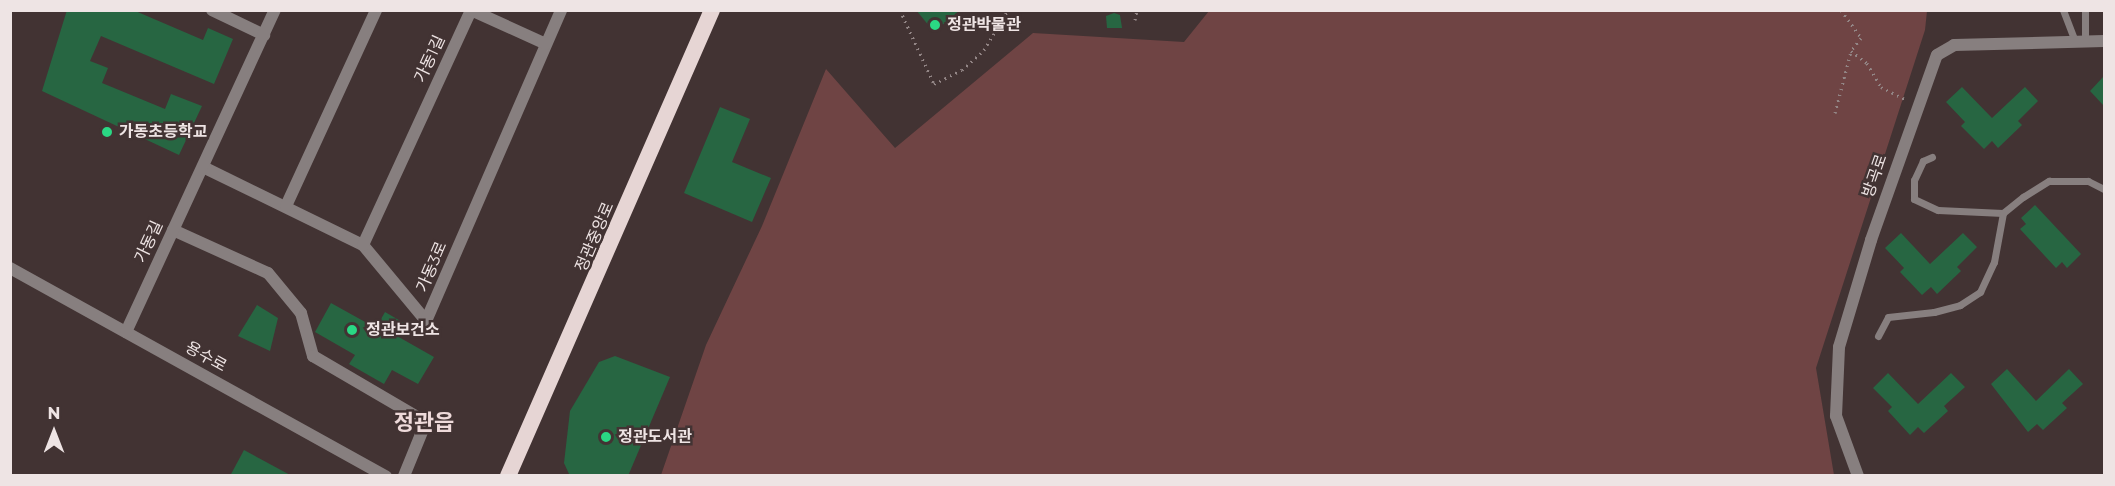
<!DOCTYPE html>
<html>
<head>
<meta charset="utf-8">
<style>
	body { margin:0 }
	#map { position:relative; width:2115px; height:486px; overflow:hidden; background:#423333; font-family:Montserrat,"Noto Sans KR",sans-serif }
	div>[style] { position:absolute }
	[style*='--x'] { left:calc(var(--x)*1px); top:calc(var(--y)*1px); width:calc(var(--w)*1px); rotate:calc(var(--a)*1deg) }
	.green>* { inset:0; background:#6f4444 }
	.building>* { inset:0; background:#276642 }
	.path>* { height:3px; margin-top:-1.5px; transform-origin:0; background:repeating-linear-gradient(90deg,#938686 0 1.5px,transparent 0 6px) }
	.service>* { height:7px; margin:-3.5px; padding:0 3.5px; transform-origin:3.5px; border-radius:3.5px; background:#877f7f }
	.minor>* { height:12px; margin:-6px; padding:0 6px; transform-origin:6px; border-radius:6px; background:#877f7f }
	.trunk>* { height:16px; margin:-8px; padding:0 8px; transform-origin:8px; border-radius:8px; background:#e6d5d4 }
	.dots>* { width:16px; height:16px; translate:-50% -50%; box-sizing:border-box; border:3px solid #423333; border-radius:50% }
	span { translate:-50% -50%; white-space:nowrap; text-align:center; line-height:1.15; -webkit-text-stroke:5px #423333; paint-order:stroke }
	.poi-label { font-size:16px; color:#eee4e4; font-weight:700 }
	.left { translate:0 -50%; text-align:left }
	.street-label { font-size:16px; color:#eee4e4 }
	.district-label { font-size:22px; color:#eedada; font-weight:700 }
	.frame { position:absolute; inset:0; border:12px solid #eee4e4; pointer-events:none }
	.north { position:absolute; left:24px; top:402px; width:60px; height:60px; -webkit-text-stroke:4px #423333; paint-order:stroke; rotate:0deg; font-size:16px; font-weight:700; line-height:24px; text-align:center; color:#eee4e4 }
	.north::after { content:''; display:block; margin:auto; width:21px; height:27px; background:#eee4e4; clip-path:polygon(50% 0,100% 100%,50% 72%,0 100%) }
</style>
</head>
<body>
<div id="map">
	<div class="green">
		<i style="clip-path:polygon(1209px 11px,1927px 11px,1925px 30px,1816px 368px,1834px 475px,661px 475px,706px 345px,762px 226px,826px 69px,895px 148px,1033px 33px,1184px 42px)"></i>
	</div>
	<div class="building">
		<i style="clip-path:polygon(67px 10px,133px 10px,203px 40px,208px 28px,233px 39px,214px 84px,101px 36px,90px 61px,108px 68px,102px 83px,165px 109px,171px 94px,202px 106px,179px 155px,42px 91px)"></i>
		<i style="clip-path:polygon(916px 10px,960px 10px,934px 32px)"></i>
		<i style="clip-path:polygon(1114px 13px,1120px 15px,1122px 28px,1107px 28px,1106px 16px)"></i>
		<i style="clip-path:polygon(2104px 76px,2104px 106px,2090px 91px)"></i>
		<i style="clip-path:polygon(1962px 87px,1992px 118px,2025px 87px,2038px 101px,2018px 121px,2022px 125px,1998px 148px,1992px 141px,1984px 149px,1961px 126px,1965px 122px,1946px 102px)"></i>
		<i style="clip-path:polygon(720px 107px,750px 119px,732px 162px,771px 178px,752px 222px,684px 193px)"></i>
		<i style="clip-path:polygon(2035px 205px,2081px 254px,2067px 268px,2062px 262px,2056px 268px,2020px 229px,2026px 224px,2021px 218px)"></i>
		<i style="clip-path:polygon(1901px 233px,1930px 264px,1963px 233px,1977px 247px,1957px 267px,1961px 271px,1937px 294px,1931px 287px,1922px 295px,1900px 272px,1904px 268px,1885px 248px)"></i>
		<i style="clip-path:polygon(331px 303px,376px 328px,385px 312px,404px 323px,397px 336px,434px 357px,418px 384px,392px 370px,384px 384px,349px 364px,355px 355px,315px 332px)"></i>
		<i style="clip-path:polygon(257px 305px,278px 318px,270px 351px,238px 336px)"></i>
		<i style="clip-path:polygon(615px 356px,670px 377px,628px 476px,569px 474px,564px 463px,570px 411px,599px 362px)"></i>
		<i style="clip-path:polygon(2007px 369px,2036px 401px,2069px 369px,2083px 384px,2062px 403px,2067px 408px,2043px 430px,2037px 424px,2028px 432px,1991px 384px)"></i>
		<i style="clip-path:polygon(1888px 373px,1918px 404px,1951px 373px,1965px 387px,1944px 406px,1948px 411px,1924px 433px,1918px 427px,1910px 435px,1888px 411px,1892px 407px,1873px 388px)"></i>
		<i style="clip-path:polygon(244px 450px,292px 476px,230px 476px)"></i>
	</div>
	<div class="path">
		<i style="--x:900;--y:10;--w:81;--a:65.3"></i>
		<i style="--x:934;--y:84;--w:31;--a:-27"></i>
		<i style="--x:962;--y:70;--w:30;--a:-42"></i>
		<i style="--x:984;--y:50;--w:47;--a:-59"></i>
		<i style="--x:1841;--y:10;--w:34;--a:54"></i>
		<i style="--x:1861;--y:38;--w:16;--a:128"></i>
		<i style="--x:1851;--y:51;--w:20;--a:37"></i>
		<i style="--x:1867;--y:63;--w:28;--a:60"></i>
		<i style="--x:1881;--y:87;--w:29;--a:27"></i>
		<i style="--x:1135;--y:20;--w:10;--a:-79"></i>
		<i style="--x:1835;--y:113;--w:64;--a:-75.5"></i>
	</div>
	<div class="service">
		<i style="--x:2063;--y:10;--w:34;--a:69"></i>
		<i style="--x:2085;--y:42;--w:32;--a:-90"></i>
		<i style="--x:1932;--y:157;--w:10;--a:156"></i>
		<i style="--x:1923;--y:161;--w:21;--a:115"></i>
		<i style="--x:1914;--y:180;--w:19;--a:90"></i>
		<i style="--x:1914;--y:199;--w:26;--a:25"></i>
		<i style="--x:1938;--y:210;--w:65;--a:2.6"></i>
		<i style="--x:1878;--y:336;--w:21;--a:-62"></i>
		<i style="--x:1888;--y:317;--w:46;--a:-6.2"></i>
		<i style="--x:1934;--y:312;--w:27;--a:-15"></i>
		<i style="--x:1960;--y:305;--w:24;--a:-33"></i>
		<i style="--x:1980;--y:292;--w:33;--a:-65"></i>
		<i style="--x:1994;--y:262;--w:50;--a:-79.6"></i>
		<i style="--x:2003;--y:213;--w:26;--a:-39"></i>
		<i style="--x:2023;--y:197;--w:31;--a:-32"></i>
		<i style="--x:2049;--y:181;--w:39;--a:0"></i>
		<i style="--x:2088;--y:181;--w:18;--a:27"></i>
	</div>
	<div class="minor">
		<i style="--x:212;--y:10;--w:58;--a:25.7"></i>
		<i style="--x:203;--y:167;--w:178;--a:26"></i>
		<i style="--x:363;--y:245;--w:99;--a:50.3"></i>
		<i style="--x:426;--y:321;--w:339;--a:-66.5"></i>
		<i style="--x:286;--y:206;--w:216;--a:-65.3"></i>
		<i style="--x:173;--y:230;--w:104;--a:24.4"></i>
		<i style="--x:268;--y:273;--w:52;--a:50.5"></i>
		<i style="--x:301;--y:313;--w:45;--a:74.4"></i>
		<i style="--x:313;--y:356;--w:131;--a:30.3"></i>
		<i style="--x:426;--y:422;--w:58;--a:112.2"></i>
		<i style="--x:363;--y:245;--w:259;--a:-65.3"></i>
		<i style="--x:471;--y:10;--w:82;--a:24.4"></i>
		<i style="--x:10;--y:268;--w:430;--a:29"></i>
		<i style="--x:126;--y:332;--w:355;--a:-65.2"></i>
		<i style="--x:1858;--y:476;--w:64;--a:-110.1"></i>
		<i style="--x:1836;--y:416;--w:69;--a:-87.5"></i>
		<i style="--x:1839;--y:347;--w:112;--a:-73.3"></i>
		<i style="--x:1871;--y:240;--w:196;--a:-70.4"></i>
		<i style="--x:1937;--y:55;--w:20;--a:-30"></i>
		<i style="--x:1954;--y:45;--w:150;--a:-1.5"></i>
	</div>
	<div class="trunk">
		<i style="--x:508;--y:476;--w:509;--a:-66.36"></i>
	</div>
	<div class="dots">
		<i style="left:935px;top:25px;background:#2ad884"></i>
		<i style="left:107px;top:132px;background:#2ad884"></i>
		<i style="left:352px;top:330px;background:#2ad884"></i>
		<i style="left:606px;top:437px;background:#2ad884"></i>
	</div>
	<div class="poi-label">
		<span class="left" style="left:947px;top:25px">정관박물관</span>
		<span class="left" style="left:119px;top:132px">가동초등학교</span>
		<span class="left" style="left:366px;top:330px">정관보건소</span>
		<span class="left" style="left:618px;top:437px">정관도서관</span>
	</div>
	<div class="street-label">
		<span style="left:430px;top:59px;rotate:-65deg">가동1길</span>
		<span style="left:1875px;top:176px;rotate:-71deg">방곡로</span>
		<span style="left:595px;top:237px;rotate:-67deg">정관중앙로</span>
		<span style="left:149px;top:242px;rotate:-65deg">가동길</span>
		<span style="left:432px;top:267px;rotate:-67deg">가동3로</span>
		<span style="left:206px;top:357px;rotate:29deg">용수로</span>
	</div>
	<div class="district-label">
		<span style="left:424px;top:423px">정관읍</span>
	</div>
	<div class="frame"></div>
	<div class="north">N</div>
</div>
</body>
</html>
